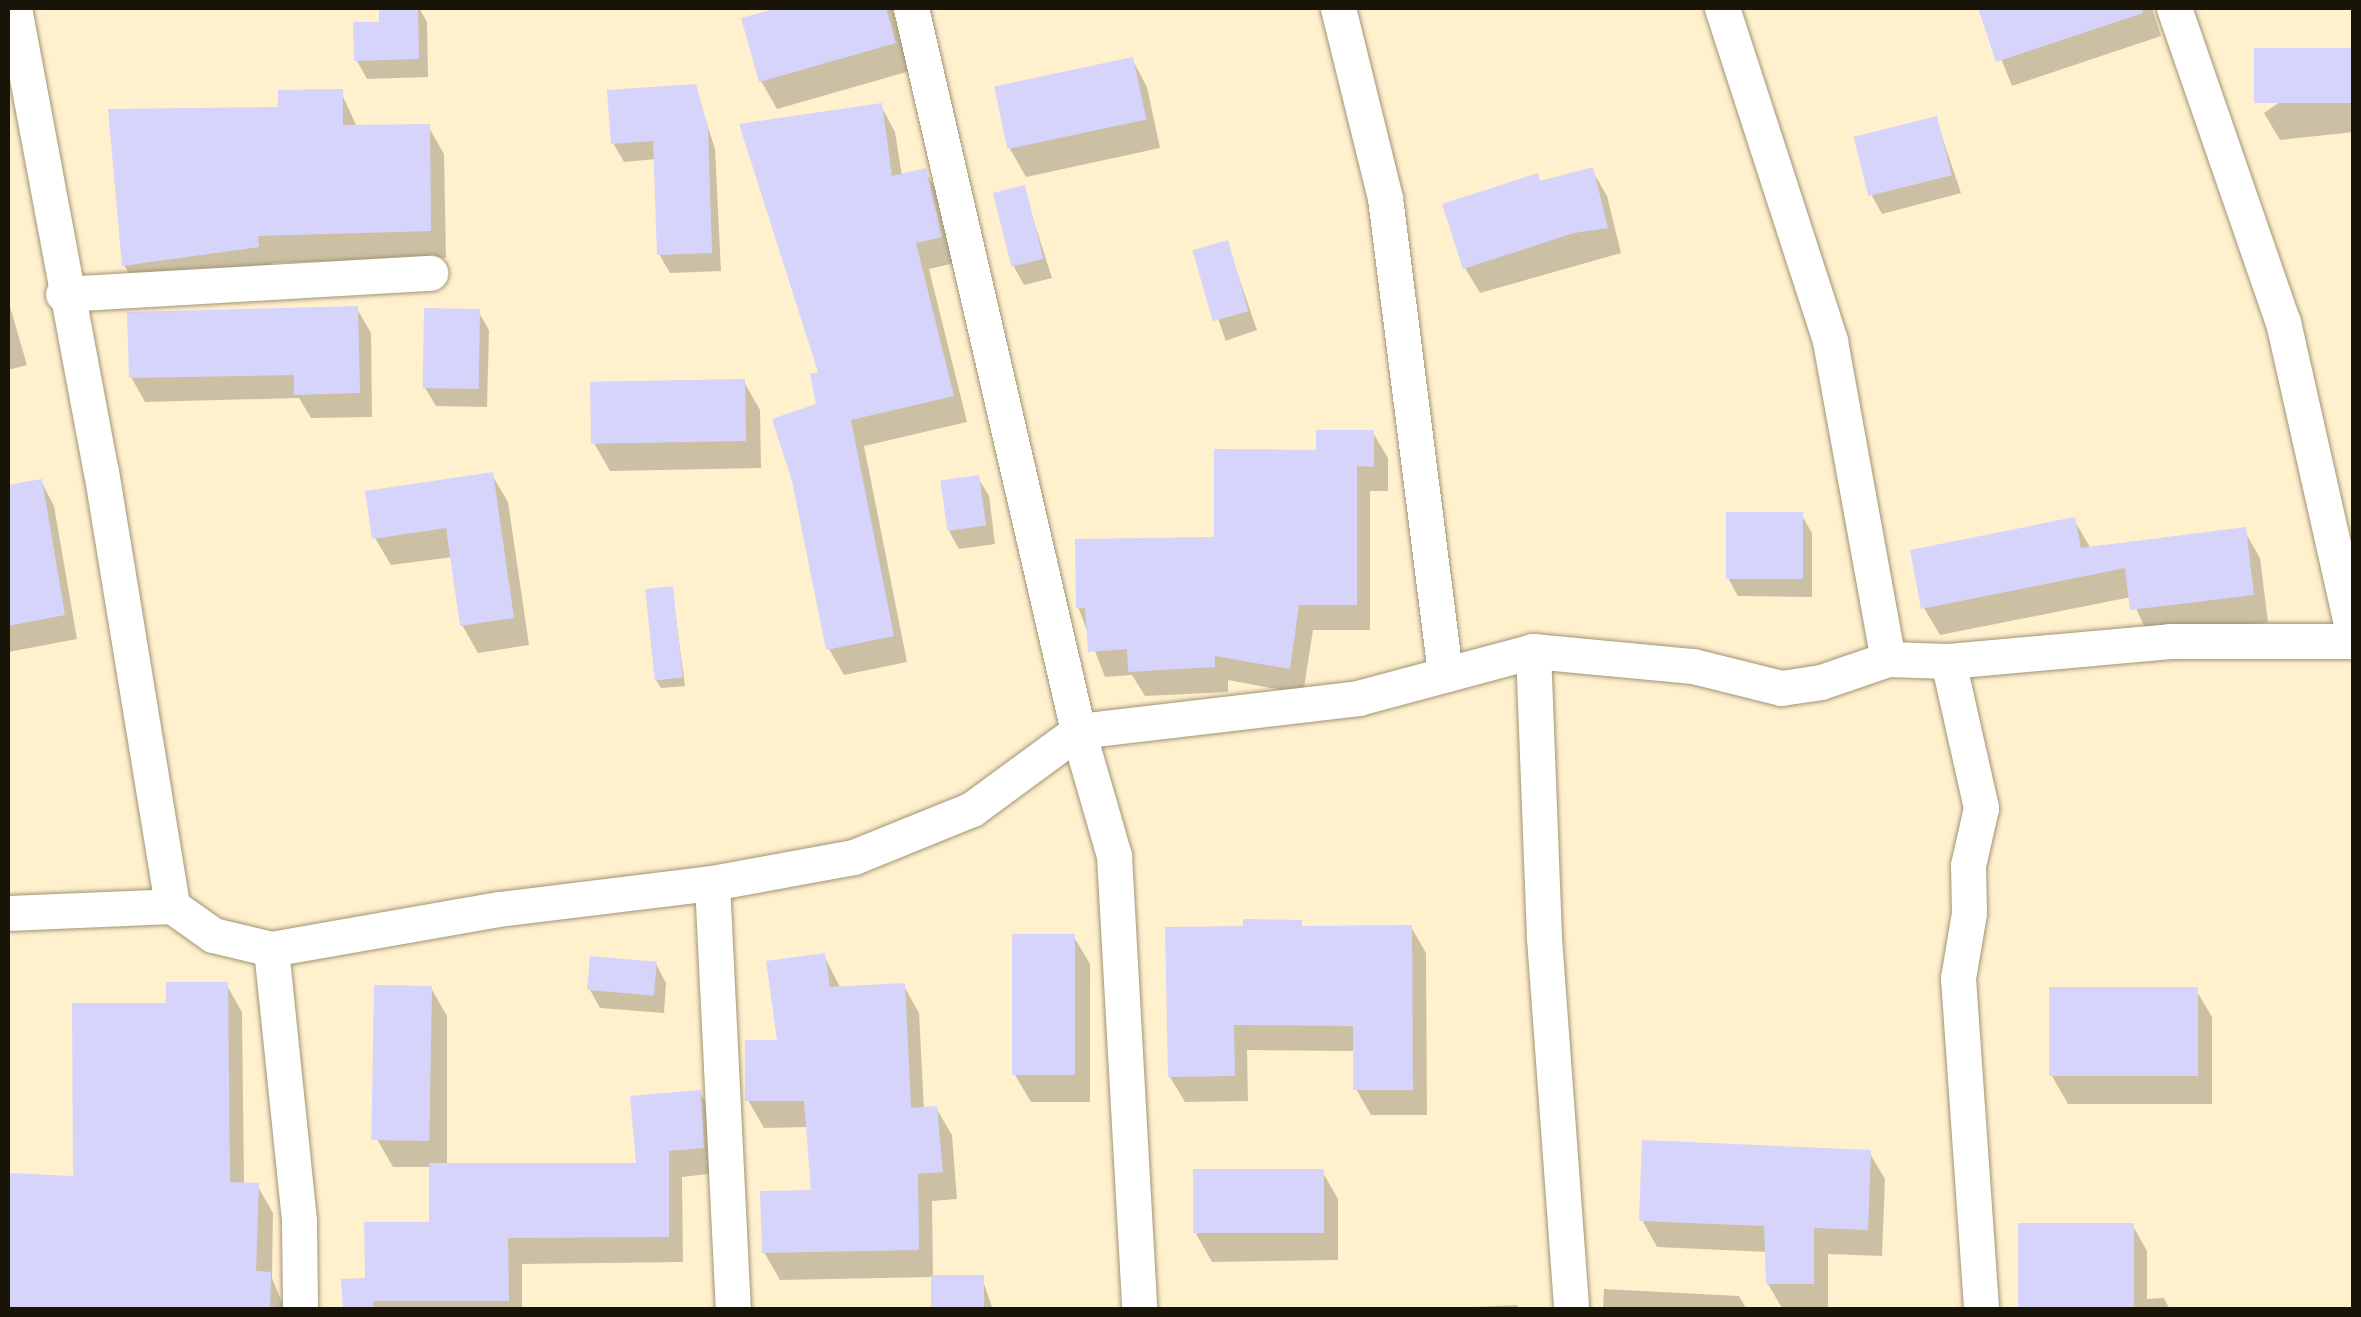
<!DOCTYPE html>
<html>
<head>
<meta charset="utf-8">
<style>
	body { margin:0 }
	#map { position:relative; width:2361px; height:1317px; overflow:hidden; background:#fff0ce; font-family:"Noto Serif",serif }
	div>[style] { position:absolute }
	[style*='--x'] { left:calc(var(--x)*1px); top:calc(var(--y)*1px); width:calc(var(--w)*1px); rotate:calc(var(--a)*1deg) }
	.shadow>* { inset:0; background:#0003; transform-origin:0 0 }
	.building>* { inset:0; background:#d7d4fb; transform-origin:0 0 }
	.roads { filter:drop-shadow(0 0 2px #a19474) drop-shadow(0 0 2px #a19474) }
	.minor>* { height:35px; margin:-17.5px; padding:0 17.5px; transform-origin:17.5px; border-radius:17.5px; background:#fff }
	span { translate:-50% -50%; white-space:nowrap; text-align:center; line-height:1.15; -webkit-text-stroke:9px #fff0ce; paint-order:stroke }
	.frame { position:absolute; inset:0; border:10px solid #191408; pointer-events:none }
</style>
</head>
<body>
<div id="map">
	<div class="shadow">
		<i style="clip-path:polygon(382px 8px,419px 8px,427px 22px,428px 77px,367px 79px,357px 61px,382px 25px)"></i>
		<i style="clip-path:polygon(788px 8px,892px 8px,910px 71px,777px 109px,761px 81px,744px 20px)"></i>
		<i style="clip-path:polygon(1981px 8px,2152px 8px,2161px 36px,2012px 86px)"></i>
		<i style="clip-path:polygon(2354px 51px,2354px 132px,2280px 140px,2264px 113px)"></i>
		<i style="clip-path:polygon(1132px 59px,1147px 87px,1160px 148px,1026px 177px,1010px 149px)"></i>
		<i style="clip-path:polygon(695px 86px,715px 149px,721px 271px,670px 273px,659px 254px,656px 159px,624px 162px,613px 143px)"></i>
		<i style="clip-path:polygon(341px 92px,357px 127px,428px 126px,444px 154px,446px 258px,272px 263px,274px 274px,140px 293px,124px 265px,281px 110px)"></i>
		<i style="clip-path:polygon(881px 106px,895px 132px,902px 176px,925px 171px,940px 197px,955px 263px,929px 269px,967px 422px,864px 446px,907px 662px,844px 675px,829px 649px,819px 406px)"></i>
		<i style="clip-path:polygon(1936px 119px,1961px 193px,1882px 214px,1872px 196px)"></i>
		<i style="clip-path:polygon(1592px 170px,1607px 196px,1621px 253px,1480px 293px,1465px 268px)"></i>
		<i style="clip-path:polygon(1023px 187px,1052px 278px,1024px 285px,1014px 267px)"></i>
		<i style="left:1227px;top:243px;width:92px;height:33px;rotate:71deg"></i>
		<i style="clip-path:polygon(8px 300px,27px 365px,8px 370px)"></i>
		<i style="clip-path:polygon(357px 309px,371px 333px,372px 417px,311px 418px,299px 398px,145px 402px,131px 377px)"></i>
		<i style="clip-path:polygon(478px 311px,489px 330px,487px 407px,436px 406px,425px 388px)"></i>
		<i style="clip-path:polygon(744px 382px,760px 410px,761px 468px,610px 471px,594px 443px)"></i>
		<i style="clip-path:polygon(1373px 433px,1388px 458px,1388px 491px,1370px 491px,1370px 630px,1313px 630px,1303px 694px,1228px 680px,1228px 692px,1145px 696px,1132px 675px,1105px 677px,1078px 607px,1216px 539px,1318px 453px)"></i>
		<i style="clip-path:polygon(492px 475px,508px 502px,529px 645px,478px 653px,462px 625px,453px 557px,391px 565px,375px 538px)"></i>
		<i style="clip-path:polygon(978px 478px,989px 496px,995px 544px,959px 549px,949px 531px)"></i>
		<i style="clip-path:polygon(41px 481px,54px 506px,77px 639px,8px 652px,8px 488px)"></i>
		<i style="clip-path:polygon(1801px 514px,1812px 533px,1812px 597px,1738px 596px,1728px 578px)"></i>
		<i style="clip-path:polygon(2074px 520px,2090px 547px,2244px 530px,2260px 558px,2268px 622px,2149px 637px,2131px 597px,1940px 635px,1924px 608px)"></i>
		<i style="clip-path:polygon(672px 589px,685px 686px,661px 688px,656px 680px)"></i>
		<i style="clip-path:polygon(1300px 922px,1304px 929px,1411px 927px,1426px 953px,1427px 1115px,1371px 1115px,1356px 1089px,1356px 1051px,1247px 1050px,1248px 1101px,1185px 1102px,1170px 1077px,1245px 928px)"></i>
		<i style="clip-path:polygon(1074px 937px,1090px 964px,1090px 1102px,1031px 1102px,1015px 1075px)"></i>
		<i style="clip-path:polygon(824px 956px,841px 989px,904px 986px,919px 1013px,924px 1109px,936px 1108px,952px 1135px,957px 1199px,932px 1201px,933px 1277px,780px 1280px,764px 1252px,813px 1192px,808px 1127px,764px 1128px,748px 1100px)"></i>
		<i style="clip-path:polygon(656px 964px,666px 983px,664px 1013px,600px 1008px,590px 990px)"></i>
		<i style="clip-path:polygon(226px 984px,242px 1012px,244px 1185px,257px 1185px,273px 1213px,272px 1278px,285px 1310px,8px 1310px,8px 1175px,76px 1179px,169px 1006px)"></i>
		<i style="clip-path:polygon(431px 988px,447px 1016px,447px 1166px,638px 1165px,700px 1092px,714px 1118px,717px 1173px,682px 1177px,683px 1262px,522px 1264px,522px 1310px,345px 1310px,367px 1280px,431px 1225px,431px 1167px,393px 1167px,377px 1139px)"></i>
		<i style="clip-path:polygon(2196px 990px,2212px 1017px,2212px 1104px,2068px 1104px,2052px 1076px)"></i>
		<i style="clip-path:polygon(1869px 1152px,1885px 1179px,1882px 1256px,1828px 1254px,1828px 1310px,1783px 1310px,1768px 1284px,1768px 1252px,1657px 1247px,1642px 1220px)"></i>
		<i style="clip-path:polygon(1322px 1171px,1338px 1199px,1338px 1260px,1212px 1262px,1196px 1234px)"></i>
		<i style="clip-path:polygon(2133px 1226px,2147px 1251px,2147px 1299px,2164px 1298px,2170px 1310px,2018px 1310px)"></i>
		<i style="clip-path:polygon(982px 1278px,993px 1310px,935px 1310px)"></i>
		<i style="clip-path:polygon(1604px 1289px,1739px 1296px,1747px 1310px,1603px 1310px)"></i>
		<i style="clip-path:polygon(1517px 1305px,1519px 1310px,1432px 1309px)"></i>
	</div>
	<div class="building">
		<i style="clip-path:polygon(379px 8px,418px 8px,419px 59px,354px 61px,353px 22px,379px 22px)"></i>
		<i style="clip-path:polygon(779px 8px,886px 8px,896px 43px,759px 82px,741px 18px)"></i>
		<i style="clip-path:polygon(1978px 8px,2142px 8px,2143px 13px,1996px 62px)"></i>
		<i style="left:2354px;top:48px;width:55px;height:100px;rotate:90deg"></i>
		<i style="left:1133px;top:57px;width:64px;height:142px;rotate:78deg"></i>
		<i style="clip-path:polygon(696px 84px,708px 128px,712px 253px,657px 255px,653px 141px,611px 144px,607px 90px)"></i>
		<i style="clip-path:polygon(343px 89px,343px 125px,430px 124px,431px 231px,258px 236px,259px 247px,122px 266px,108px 109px,278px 107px,278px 90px)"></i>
		<i style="clip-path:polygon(882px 103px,892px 176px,926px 168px,942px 237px,916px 243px,954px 396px,851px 420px,894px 636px,826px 650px,792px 481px,772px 419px,816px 404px,810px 374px,818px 372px,739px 124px)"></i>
		<i style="left:1937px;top:116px;width:61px;height:86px;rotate:76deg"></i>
		<i style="clip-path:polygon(1593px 167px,1608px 228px,1574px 233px,1463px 269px,1442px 204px,1538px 173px,1540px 181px)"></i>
		<i style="left:1025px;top:185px;width:76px;height:33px;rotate:76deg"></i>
		<i style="left:1228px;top:240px;width:74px;height:37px;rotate:74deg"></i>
		<i style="clip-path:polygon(358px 306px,360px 393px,294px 395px,294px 375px,129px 378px,127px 312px)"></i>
		<i style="left:424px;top:308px;width:56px;height:80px;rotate:1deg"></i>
		<i style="left:745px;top:379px;width:62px;height:155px;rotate:89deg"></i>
		<i style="clip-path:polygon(1316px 430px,1374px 430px,1374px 467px,1357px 466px,1357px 605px,1299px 605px,1290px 669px,1215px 656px,1215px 667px,1128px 672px,1127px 649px,1088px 652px,1085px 608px,1076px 608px,1075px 539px,1214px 537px,1214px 449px,1316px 450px)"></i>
		<i style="clip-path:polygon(493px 472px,514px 618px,460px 626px,446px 528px,372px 539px,365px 491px)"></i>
		<i style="left:979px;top:475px;width:51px;height:39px;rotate:82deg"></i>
		<i style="clip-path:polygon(42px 479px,65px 615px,8px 626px,8px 485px)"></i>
		<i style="left:1726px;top:512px;width:77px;height:67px"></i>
		<i style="clip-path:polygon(2075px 517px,2081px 548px,2246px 527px,2254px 595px,2130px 610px,2125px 568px,1921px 609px,1910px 550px)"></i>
		<i style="left:673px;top:586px;width:92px;height:28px;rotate:84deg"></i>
		<i style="clip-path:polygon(1243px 919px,1302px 920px,1302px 926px,1412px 925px,1413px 1090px,1353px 1090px,1353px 1026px,1234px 1025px,1235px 1076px,1168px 1077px,1165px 927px,1243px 926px)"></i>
		<i style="left:1012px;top:934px;width:63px;height:141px"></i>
		<i style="clip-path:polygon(825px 953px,830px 987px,905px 983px,911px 1108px,937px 1106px,943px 1172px,918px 1174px,919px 1250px,762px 1253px,760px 1191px,811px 1190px,804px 1101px,745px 1101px,745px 1040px,777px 1040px,766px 961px)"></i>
		<i style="left:590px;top:956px;width:67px;height:34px;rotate:5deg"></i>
		<i style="clip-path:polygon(166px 982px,228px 982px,230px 1182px,259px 1183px,256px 1271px,271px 1272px,270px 1310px,8px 1310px,8px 1173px,73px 1176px,72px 1003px,166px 1003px)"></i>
		<i style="left:374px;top:985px;width:58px;height:155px;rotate:1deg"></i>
		<i style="left:2198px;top:987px;width:89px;height:149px;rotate:90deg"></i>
		<i style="clip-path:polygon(701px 1090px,704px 1148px,669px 1151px,669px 1237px,508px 1238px,509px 1301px,373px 1301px,374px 1310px,343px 1310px,341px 1279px,365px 1278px,364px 1222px,429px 1222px,429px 1163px,636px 1163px,630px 1096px)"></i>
		<i style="clip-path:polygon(1642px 1140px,1871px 1150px,1868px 1230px,1814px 1228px,1814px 1284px,1766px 1284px,1764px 1226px,1639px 1221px)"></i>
		<i style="left:1324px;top:1169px;width:64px;height:131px;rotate:90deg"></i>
		<i style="left:2018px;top:1223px;width:116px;height:87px"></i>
		<i style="left:984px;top:1275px;width:35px;height:53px;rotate:90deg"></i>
	</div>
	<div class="roads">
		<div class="minor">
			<i style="--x:14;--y:8;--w:471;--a:79.4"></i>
			<i style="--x:101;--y:471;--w:441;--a:80.7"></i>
			<i style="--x:911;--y:8;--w:742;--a:76.99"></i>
			<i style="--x:1078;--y:731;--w:130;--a:73.9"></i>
			<i style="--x:1114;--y:856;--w:455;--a:86.8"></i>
			<i style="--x:1338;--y:8;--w:196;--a:76.1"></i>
			<i style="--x:1385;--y:198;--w:480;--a:82.8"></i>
			<i style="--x:1722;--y:8;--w:350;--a:72"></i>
			<i style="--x:1830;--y:341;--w:323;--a:79.7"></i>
			<i style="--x:2174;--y:8;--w:332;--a:70.9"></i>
			<i style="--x:2283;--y:322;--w:322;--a:77.3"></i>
			<i style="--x:63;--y:294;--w:368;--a:-3.3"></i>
			<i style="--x:1533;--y:651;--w:287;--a:87.8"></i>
			<i style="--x:1544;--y:938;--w:373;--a:85.8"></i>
			<i style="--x:1948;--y:661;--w:151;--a:77.3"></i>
			<i style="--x:1981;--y:808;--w:58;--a:102.8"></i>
			<i style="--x:1968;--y:865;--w:48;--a:88.8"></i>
			<i style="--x:1969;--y:913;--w:66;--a:99.6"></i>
			<i style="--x:1958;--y:978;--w:333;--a:86"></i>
			<i style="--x:712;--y:883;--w:428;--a:87.2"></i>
			<i style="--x:8;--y:913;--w:164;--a:-2.4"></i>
			<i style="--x:172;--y:906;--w:50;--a:35.3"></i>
			<i style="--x:213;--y:935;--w:60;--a:13.6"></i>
			<i style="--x:271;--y:949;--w:231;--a:-10"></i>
			<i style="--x:499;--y:909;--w:215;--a:-7"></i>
			<i style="--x:712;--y:883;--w:144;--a:-10.4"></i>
			<i style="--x:854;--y:857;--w:127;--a:-22.1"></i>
			<i style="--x:972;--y:809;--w:132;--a:-36.3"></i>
			<i style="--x:1078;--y:731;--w:282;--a:-6.7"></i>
			<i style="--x:1358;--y:698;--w:181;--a:-15"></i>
			<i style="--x:1533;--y:651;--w:161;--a:5.4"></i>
			<i style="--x:1693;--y:666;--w:91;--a:14"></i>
			<i style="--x:1781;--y:688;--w:40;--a:-8.5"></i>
			<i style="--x:1821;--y:682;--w:71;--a:-18.9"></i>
			<i style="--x:1888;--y:659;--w:60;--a:1.9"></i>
			<i style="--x:1948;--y:661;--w:223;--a:-5.1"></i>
			<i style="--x:2170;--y:641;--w:184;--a:0"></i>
			<i style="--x:271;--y:949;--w:274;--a:84.1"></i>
			<i style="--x:299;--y:1222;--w:88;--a:89.3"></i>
		</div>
	</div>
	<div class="frame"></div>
</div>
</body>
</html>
